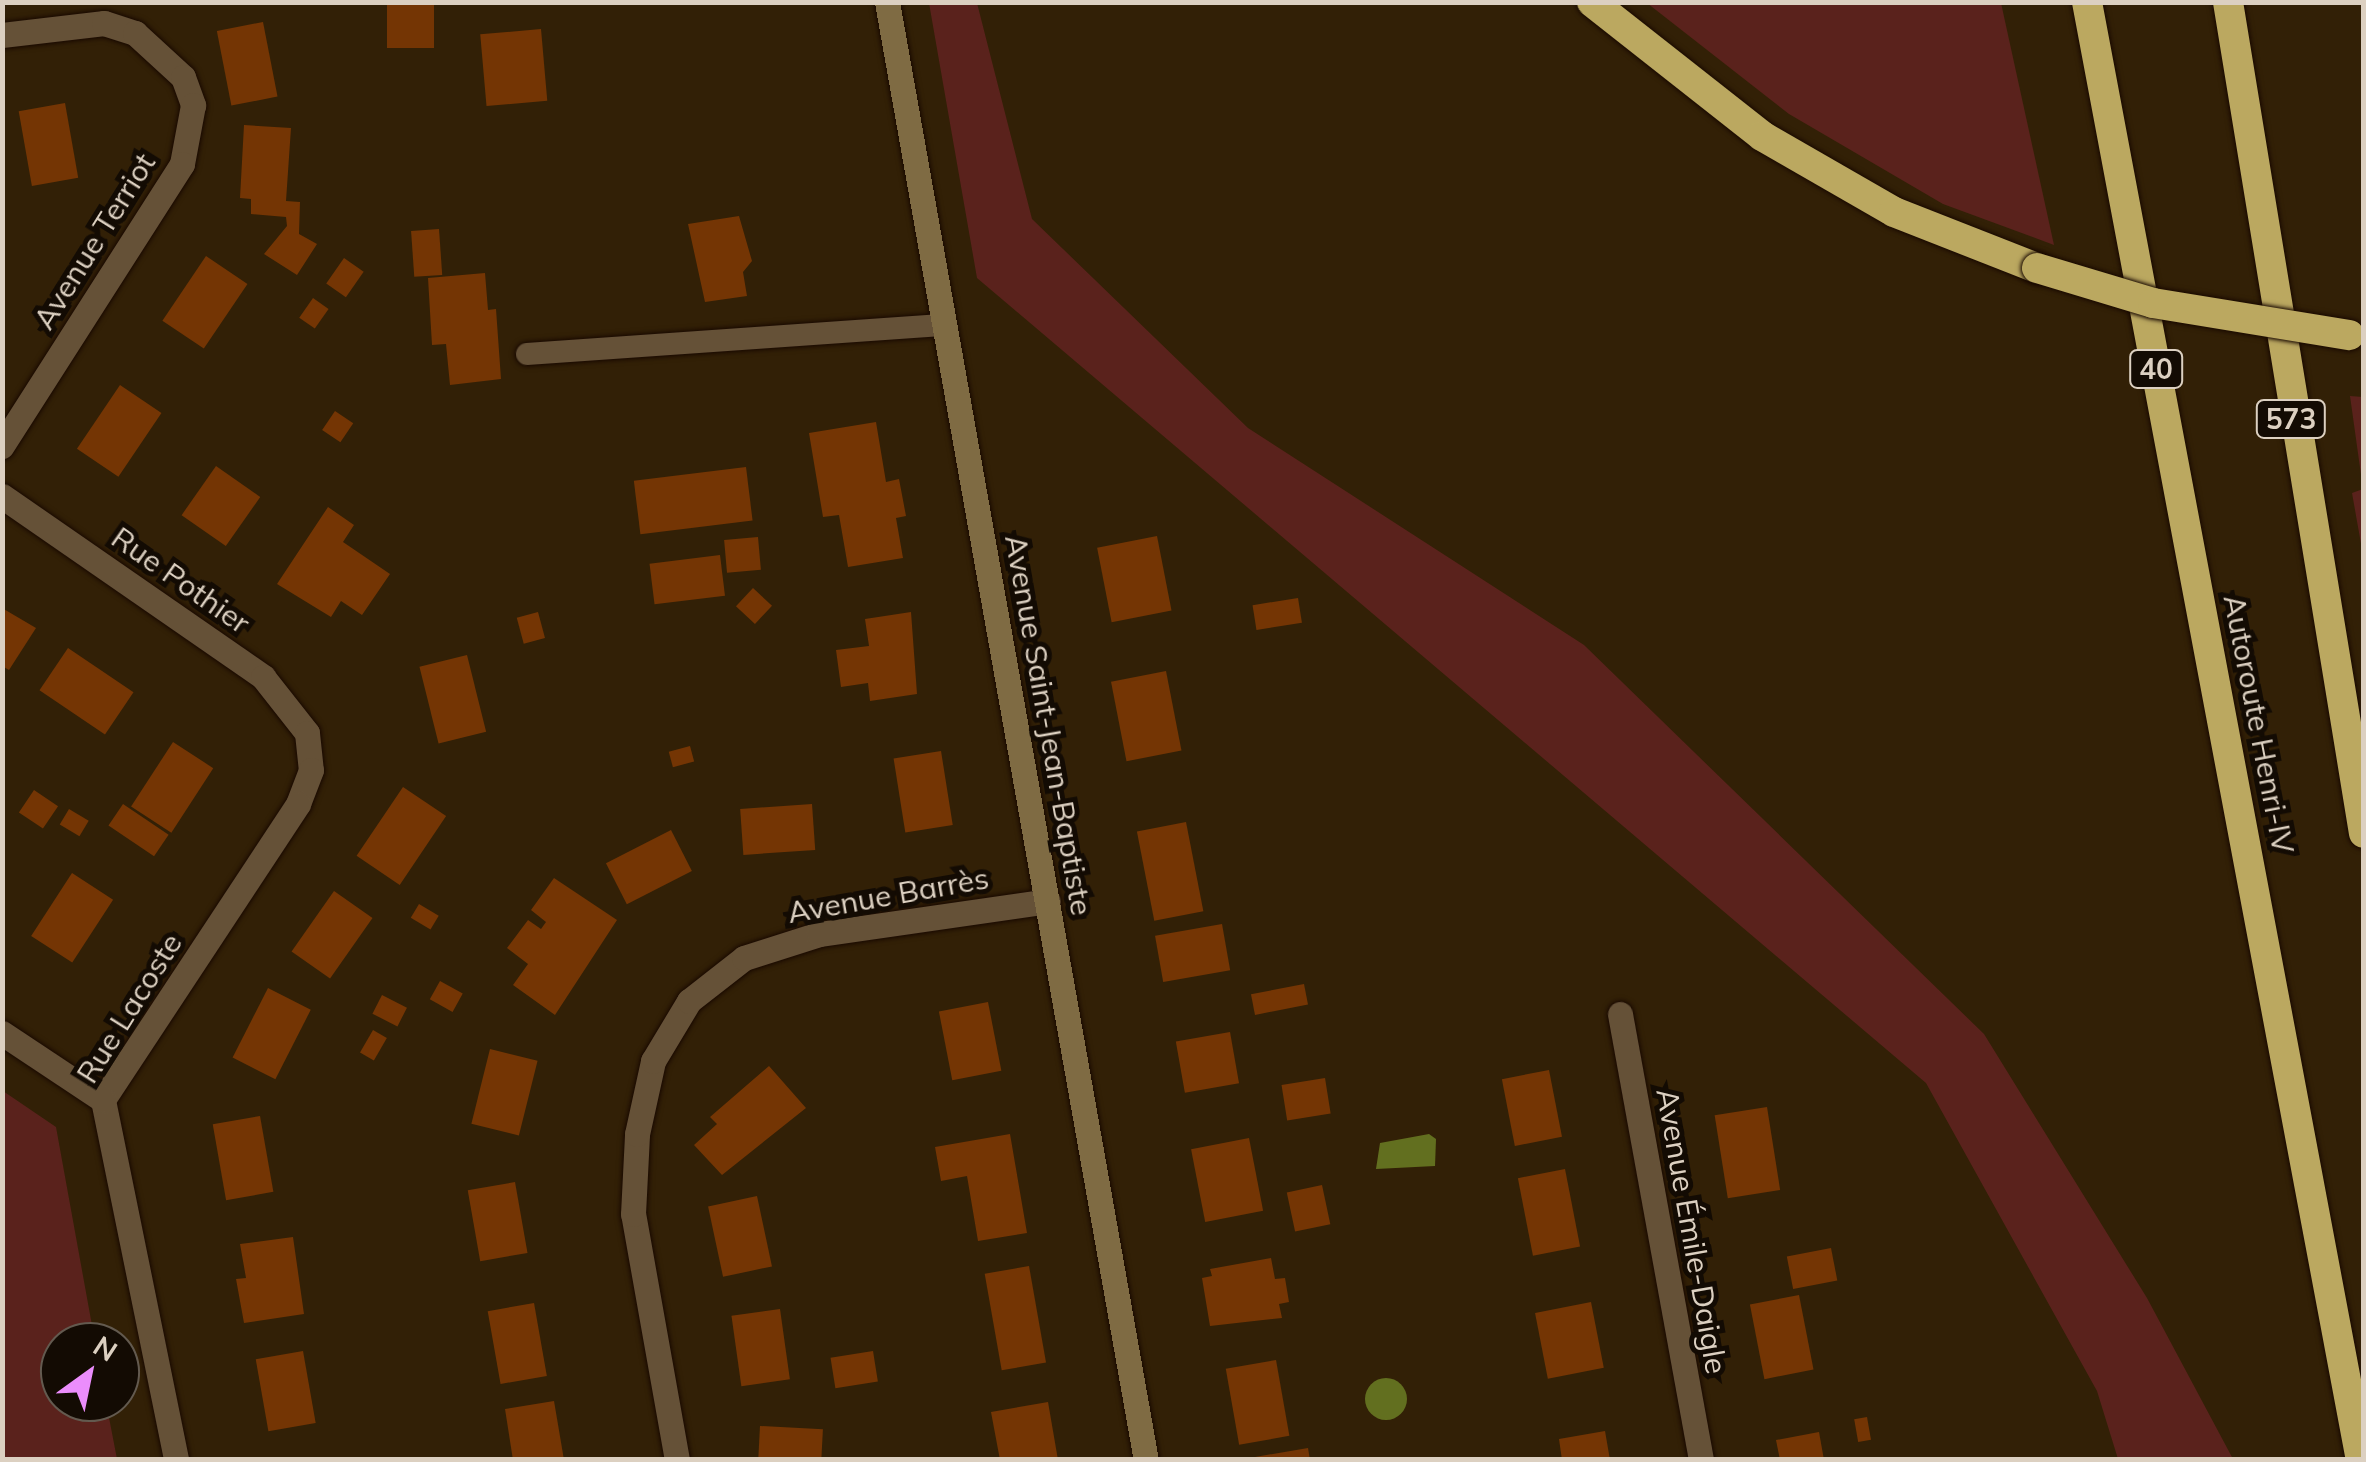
<!DOCTYPE html>
<html>
<head>
<meta charset="utf-8">
<style>
	body { margin:0 }
	#map { position:relative; width:2366px; height:1462px; overflow:hidden; background:#322006; font-family:Mulish,sans-serif }
	div>[style] { position:absolute }
	[style*='--x'] { left:calc(var(--x)*1px); top:calc(var(--y)*1px); width:calc(var(--w)*1px); rotate:calc(var(--a)*1deg) }
	.green>* { inset:0; background:#5a221c }
	.water>* { inset:0; background:#626f1f }
	.round { border-radius:50% }
	.building>* { inset:0; background:#743504; transform-origin:0 0 }
	.roads { filter:drop-shadow(0 0 2px #190900) drop-shadow(0 0 2px #190900) }
	.lane>* { height:22px; margin:-11px; padding:0 11px; transform-origin:11px; border-radius:11px; background:#655137 }
	.street>* { height:25px; margin:-12.5px; padding:0 12.5px; transform-origin:12.5px; border-radius:12.5px; background:#655137 }
	.secondary>* { height:25px; margin:-12.5px; padding:0 12.5px; transform-origin:12.5px; border-radius:12.5px; background:#7f6b43 }
	.highway>* { height:30px; margin:-15px; padding:0 15px; transform-origin:15px; border-radius:15px; background:#bba860 }
	.bridges { filter:drop-shadow(0 0 2px #190900) drop-shadow(0 0 2px #190900) }
	.highway-bridge>* { height:30px; margin:-15px; padding:0 15px; transform-origin:15px; border-radius:15px; background:#bba860 }
	span { translate:-50% -50%; white-space:nowrap; text-align:center; line-height:1.15; -webkit-text-stroke:10px #130b03; paint-order:stroke }
	.shield-label span { padding:2px 8px; background:#130b03; border:2px solid; border-radius:8px; -webkit-text-stroke-width:0 }
	.shield-label { font-size:28px; color:#dcd0c1; font-weight:700 }
	.street-label { font-size:30px; color:#dcd0c1 }
	.frame { position:absolute; inset:0; border:5px solid #dcd0c1; pointer-events:none }
	.north { position:absolute; left:40px; top:1322px; width:100px; height:100px; box-sizing:border-box; background:#130b03; border:2px solid #635a4f; border-radius:50%; rotate:33deg; font-size:28px; font-weight:700; line-height:40px; text-align:center; color:#dcd0c1 }
	.north::after { content:''; display:block; margin:auto; width:35px; height:45px; background:#eb8dfc; clip-path:polygon(50% 0,100% 100%,50% 72%,0 100%) }
</style>
</head>
<body>
<div id="map">
	<div class="green">
		<i style="clip-path:polygon(929px 3px,977px 3px,1032px 219px,1248px 428px,1584px 645px,1984px 1034px,2147px 1298px,2233px 1459px,2118px 1459px,2097px 1391px,1926px 1083px,977px 278px)"></i>
		<i style="clip-path:polygon(1647px 3px,2001px 3px,2054px 245px,1943px 204px,1789px 114px)"></i>
		<i style="clip-path:polygon(2350px 396px,2363px 397px,2363px 555px,2352px 493px,2363px 489px)"></i>
		<i style="clip-path:polygon(3px 1091px,56px 1127px,95px 1342px,60px 1342px,60px 1402px,106px 1402px,117px 1459px,3px 1459px)"></i>
	</div>
	<div class="water">
		<i style="clip-path:polygon(1429px 1134px,1436px 1139px,1435px 1166px,1376px 1169px,1380px 1143px)"></i>
		<i class="round" style="left:1365px;top:1378px;width:42px;height:42px"></i>
	</div>
	<div class="building">
		<i style="left:387px;top:2px;width:47px;height:46px"></i>
		<i style="left:263px;top:22px;width:76px;height:47px;rotate:79deg"></i>
		<i style="left:541px;top:29px;width:72px;height:61px;rotate:85deg"></i>
		<i style="left:65px;top:103px;width:76px;height:47px;rotate:80deg"></i>
		<i style="clip-path:polygon(244px 125px,291px 128px,286px 201px,300px 202px,299px 234px,317px 244px,297px 275px,264px 254px,287px 226px,286px 217px,251px 214px,251px 199px,240px 198px)"></i>
		<i style="clip-path:polygon(739px 216px,752px 261px,743px 272px,747px 296px,705px 302px,688px 224px)"></i>
		<i style="left:439px;top:229px;width:46px;height:28px;rotate:86deg"></i>
		<i style="left:206px;top:256px;width:50px;height:78px;rotate:34deg"></i>
		<i style="left:344px;top:258px;width:24px;height:31px;rotate:35deg"></i>
		<i style="clip-path:polygon(485px 273px,488px 310px,496px 309px,501px 379px,450px 385px,446px 344px,432px 345px,428px 278px)"></i>
		<i style="left:313px;top:298px;width:19px;height:24px;rotate:35deg"></i>
		<i style="left:120px;top:385px;width:50px;height:77px;rotate:34deg"></i>
		<i style="left:335px;top:411px;width:22px;height:23px;rotate:34deg"></i>
		<i style="clip-path:polygon(876px 422px,886px 482px,899px 479px,906px 516px,896px 518px,903px 558px,848px 567px,839px 515px,823px 517px,809px 433px)"></i>
		<i style="left:216px;top:466px;width:54px;height:60px;rotate:35deg"></i>
		<i style="left:746px;top:467px;width:54px;height:113px;rotate:83deg"></i>
		<i style="clip-path:polygon(328px 507px,354px 525px,343px 542px,390px 574px,362px 615px,341px 601px,331px 617px,277px 584px)"></i>
		<i style="left:1157px;top:536px;width:76px;height:61px;rotate:79deg"></i>
		<i style="left:758px;top:537px;width:33px;height:34px;rotate:85deg"></i>
		<i style="left:720px;top:555px;width:41px;height:71px;rotate:83deg"></i>
		<i style="left:753px;top:588px;width:26px;height:25px;rotate:43deg"></i>
		<i style="left:1298px;top:598px;width:25px;height:46px;rotate:81deg"></i>
		<i style="clip-path:polygon(2px 608px,36px 628px,9px 670px,2px 666px)"></i>
		<i style="left:538px;top:612px;width:27px;height:22px;rotate:75deg"></i>
		<i style="clip-path:polygon(911px 612px,917px 694px,870px 701px,868px 683px,841px 687px,836px 650px,869px 646px,865px 619px)"></i>
		<i style="left:68px;top:648px;width:79px;height:51px;rotate:34deg"></i>
		<i style="left:467px;top:655px;width:79px;height:49px;rotate:76deg"></i>
		<i style="left:1166px;top:671px;width:81px;height:56px;rotate:79deg"></i>
		<i style="left:173px;top:742px;width:48px;height:77px;rotate:33deg"></i>
		<i style="left:690px;top:746px;width:16px;height:22px;rotate:75deg"></i>
		<i style="left:941px;top:751px;width:75px;height:48px;rotate:81deg"></i>
		<i style="left:403px;top:787px;width:52px;height:83px;rotate:34deg"></i>
		<i style="left:34px;top:790px;width:29px;height:27px;rotate:34deg"></i>
		<i style="left:123px;top:804px;width:55px;height:26px;rotate:34deg"></i>
		<i style="left:812px;top:804px;width:46px;height:72px;rotate:86deg"></i>
		<i style="left:69px;top:809px;width:23px;height:18px;rotate:31deg"></i>
		<i style="left:1186px;top:822px;width:91px;height:50px;rotate:79deg"></i>
		<i style="left:671px;top:830px;width:46px;height:73px;rotate:63deg"></i>
		<i style="left:72px;top:873px;width:49px;height:75px;rotate:33deg"></i>
		<i style="clip-path:polygon(554px 878px,617px 920px,555px 1015px,513px 985px,528px 964px,507px 948px,528px 920px,541px 929px,546px 922px,531px 910px)"></i>
		<i style="left:334px;top:891px;width:47px;height:74px;rotate:35deg"></i>
		<i style="left:419px;top:904px;width:23px;height:16px;rotate:31deg"></i>
		<i style="left:1222px;top:924px;width:47px;height:68px;rotate:80deg"></i>
		<i style="left:440px;top:981px;width:26px;height:21px;rotate:29deg"></i>
		<i style="left:1304px;top:984px;width:21px;height:54px;rotate:79deg"></i>
		<i style="left:268px;top:988px;width:48px;height:78px;rotate:27deg"></i>
		<i style="left:382px;top:995px;width:28px;height:21px;rotate:27deg"></i>
		<i style="left:988px;top:1002px;width:70px;height:50px;rotate:79deg"></i>
		<i style="left:373px;top:1030px;width:16px;height:26px;rotate:30deg"></i>
		<i style="left:1230px;top:1032px;width:52px;height:55px;rotate:80deg"></i>
		<i style="left:490px;top:1049px;width:49px;height:77px;rotate:14deg"></i>
		<i style="clip-path:polygon(769px 1066px,806px 1108px,722px 1175px,694px 1145px,717px 1124px,710px 1117px)"></i>
		<i style="left:1549px;top:1070px;width:68px;height:48px;rotate:79deg"></i>
		<i style="left:1325px;top:1078px;width:36px;height:44px;rotate:81deg"></i>
		<i style="left:1767px;top:1107px;width:84px;height:53px;rotate:81deg"></i>
		<i style="left:260px;top:1116px;width:77px;height:48px;rotate:80deg"></i>
		<i style="clip-path:polygon(1010px 1134px,1027px 1233px,978px 1241px,967px 1176px,941px 1181px,935px 1147px)"></i>
		<i style="left:1249px;top:1138px;width:74px;height:59px;rotate:79deg"></i>
		<i style="left:1565px;top:1169px;width:79px;height:48px;rotate:79deg"></i>
		<i style="left:515px;top:1182px;width:72px;height:48px;rotate:80deg"></i>
		<i style="left:1322px;top:1185px;width:40px;height:36px;rotate:78deg"></i>
		<i style="left:757px;top:1196px;width:72px;height:50px;rotate:78deg"></i>
		<i style="clip-path:polygon(293px 1237px,304px 1314px,244px 1323px,236px 1279px,246px 1278px,240px 1244px)"></i>
		<i style="left:1831px;top:1248px;width:33px;height:45px;rotate:79deg"></i>
		<i style="clip-path:polygon(1271px 1258px,1275px 1279px,1285px 1278px,1289px 1302px,1279px 1304px,1282px 1318px,1210px 1326px,1202px 1278px,1212px 1276px,1210px 1269px)"></i>
		<i style="left:1029px;top:1266px;width:98px;height:45px;rotate:80deg"></i>
		<i style="left:1799px;top:1295px;width:76px;height:50px;rotate:79deg"></i>
		<i style="left:1591px;top:1302px;width:67px;height:57px;rotate:79deg"></i>
		<i style="left:534px;top:1303px;width:74px;height:47px;rotate:80deg"></i>
		<i style="left:780px;top:1309px;width:71px;height:49px;rotate:82deg"></i>
		<i style="left:303px;top:1351px;width:73px;height:48px;rotate:80deg"></i>
		<i style="left:873px;top:1351px;width:31px;height:43px;rotate:81deg"></i>
		<i style="left:1276px;top:1360px;width:77px;height:51px;rotate:80deg"></i>
		<i style="clip-path:polygon(554px 1401px,564px 1460px,513px 1460px,505px 1409px)"></i>
		<i style="clip-path:polygon(1048px 1402px,1058px 1460px,1000px 1460px,991px 1412px)"></i>
		<i style="left:1867px;top:1417px;width:23px;height:13px;rotate:80deg"></i>
		<i style="left:760px;top:1426px;width:63px;height:34px;rotate:3deg"></i>
		<i style="clip-path:polygon(1605px 1431px,1610px 1460px,1562px 1460px,1559px 1439px)"></i>
		<i style="clip-path:polygon(1819px 1432px,1824px 1460px,1780px 1460px,1776px 1440px)"></i>
		<i style="clip-path:polygon(1308px 1448px,1310px 1460px,1255px 1460px,1255px 1457px)"></i>
	</div>
	<div class="roads">
		<div class="lane">
			<i style="--x:527;--y:354;--w:419;--a:-4"></i>
		</div>
		<div class="street">
			<i style="--x:2;--y:35;--w:103;--a:-6.7"></i>
			<i style="--x:104;--y:23;--w:33;--a:18"></i>
			<i style="--x:135;--y:33;--w:65;--a:42.5"></i>
			<i style="--x:183;--y:77;--w:30;--a:70"></i>
			<i style="--x:193;--y:105;--w:60;--a:100.6"></i>
			<i style="--x:182;--y:164;--w:335;--a:122.6"></i>
			<i style="--x:2;--y:496;--w:318;--a:34.7"></i>
			<i style="--x:263;--y:677;--w:71;--a:51.8"></i>
			<i style="--x:307;--y:733;--w:37;--a:84"></i>
			<i style="--x:311;--y:770;--w:36;--a:111"></i>
			<i style="--x:298;--y:804;--w:354;--a:123.4"></i>
			<i style="--x:103;--y:1100;--w:367;--a:78.5"></i>
			<i style="--x:1620;--y:1014;--w:453;--a:79.7"></i>
			<i style="--x:2;--y:1033;--w:121;--a:33.6"></i>
			<i style="--x:677;--y:1460;--w:250;--a:-100.1"></i>
			<i style="--x:633;--y:1214;--w:80;--a:-87.1"></i>
			<i style="--x:637;--y:1134;--w:75;--a:-77.6"></i>
			<i style="--x:653;--y:1061;--w:70;--a:-59"></i>
			<i style="--x:689;--y:1001;--w:70;--a:-38"></i>
			<i style="--x:744;--y:958;--w:79;--a:-17.7"></i>
			<i style="--x:819;--y:934;--w:231;--a:-8.2"></i>
		</div>
		<div class="secondary">
			<i style="--x:887;--y:2;--w:1481;--a:79.93"></i>
		</div>
		<div class="highway">
			<i style="--x:1592;--y:2;--w:216;--a:38.2"></i>
			<i style="--x:1762;--y:136;--w:152;--a:29.9"></i>
			<i style="--x:1894;--y:212;--w:154;--a:21.4"></i>
			<i style="--x:2087;--y:2;--w:1484;--a:79.36"></i>
			<i style="--x:2228;--y:2;--w:842;--a:80.71"></i>
		</div>
	</div>
	<div class="bridges">
		<div class="highway-bridge">
			<i style="--x:2037;--y:268;--w:121;--a:16.8"></i>
			<i style="--x:2153;--y:303;--w:199;--a:9.3"></i>
		</div>
	</div>
	<div class="shield-label">
		<span style="left:2156px;top:369px">40</span>
		<span style="left:2291px;top:419px">573</span>
	</div>
	<div class="street-label">
		<span style="left:94px;top:241px;rotate:-58deg">Avenue Terriot</span>
		<span style="left:181px;top:580px;rotate:35deg">Rue Pothier</span>
		<span style="left:2259px;top:724px;rotate:79deg">Autoroute Henri-IV</span>
		<span style="left:1049px;top:725px;rotate:80deg">Avenue Saint-Jean-Baptiste</span>
		<span style="left:888px;top:895px;rotate:-10deg">Avenue Barrès</span>
		<span style="left:129px;top:1008px;rotate:-58deg">Rue Lacoste</span>
		<span style="left:1692px;top:1231px;rotate:80deg">Avenue Émile-Daigle</span>
	</div>
	<div class="frame"></div>
	<div class="north">N</div>
</div>
</body>
</html>
